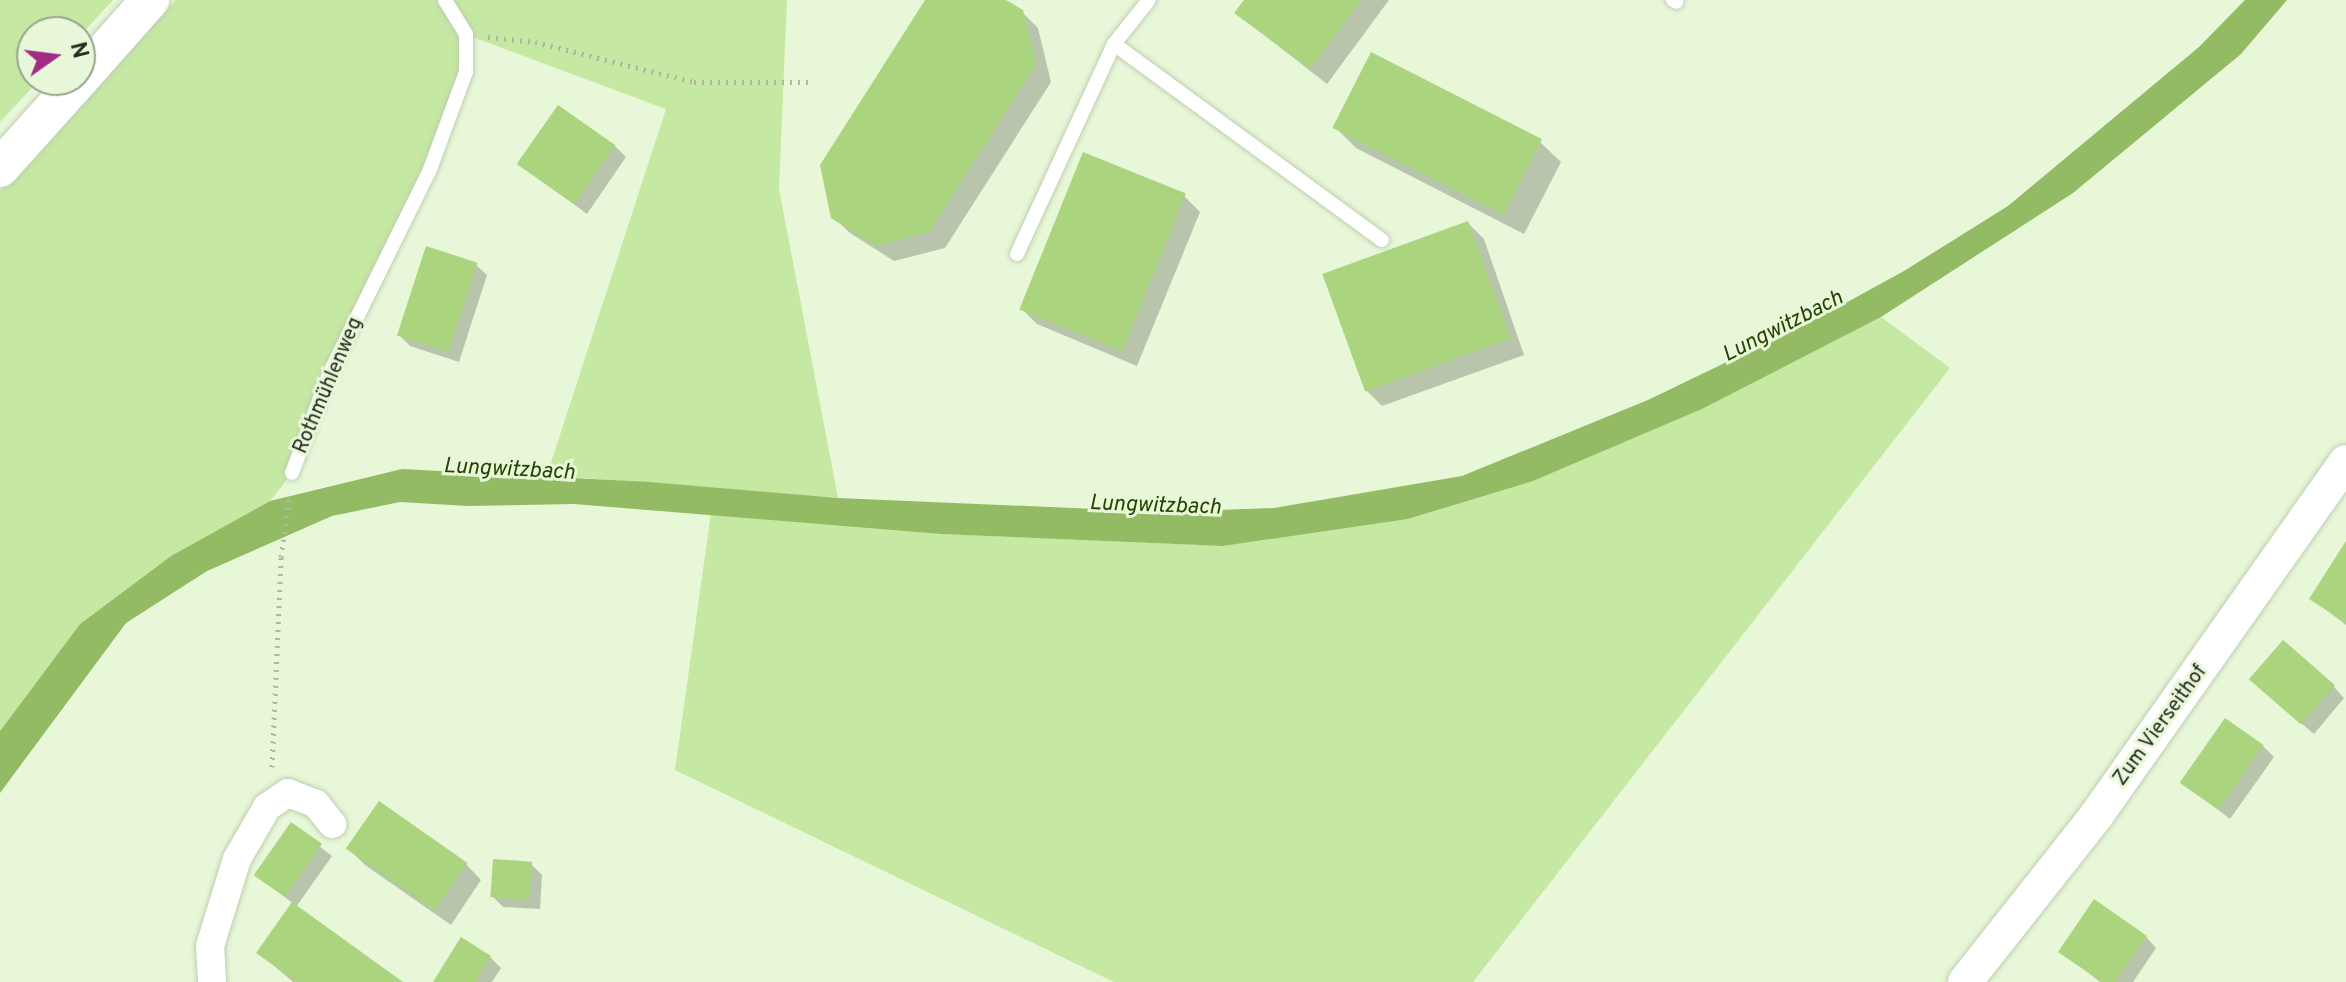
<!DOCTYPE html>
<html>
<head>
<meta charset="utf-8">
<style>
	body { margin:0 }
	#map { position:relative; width:2346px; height:982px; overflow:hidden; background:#e7f7d8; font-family:Overpass,sans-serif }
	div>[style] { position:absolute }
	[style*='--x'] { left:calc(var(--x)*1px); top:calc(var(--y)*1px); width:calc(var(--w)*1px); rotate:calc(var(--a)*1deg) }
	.green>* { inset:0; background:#c5e8a3 }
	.water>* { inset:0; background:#92bb64 }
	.shadow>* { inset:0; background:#0003 }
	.building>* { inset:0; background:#aad47d; transform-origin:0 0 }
	.path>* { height:5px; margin-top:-2.5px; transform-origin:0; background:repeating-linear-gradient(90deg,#acb9a0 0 2px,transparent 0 8px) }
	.roads { filter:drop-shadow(0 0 2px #beceb0) drop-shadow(0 0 2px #beceb0) }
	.service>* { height:14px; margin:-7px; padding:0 7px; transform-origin:7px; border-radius:7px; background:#fff }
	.minor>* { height:28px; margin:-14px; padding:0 14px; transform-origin:14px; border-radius:14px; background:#fff }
	.tertiary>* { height:34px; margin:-17px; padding:0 17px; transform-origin:17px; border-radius:17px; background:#fff }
	.secondary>* { height:38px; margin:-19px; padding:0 19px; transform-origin:19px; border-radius:19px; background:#fff }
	span { translate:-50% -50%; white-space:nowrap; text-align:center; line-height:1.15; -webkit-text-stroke:6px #e7f7d8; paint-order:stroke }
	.street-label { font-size:20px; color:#252b20 }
	.water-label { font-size:22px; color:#284100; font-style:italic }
	.north { position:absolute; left:16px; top:16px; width:80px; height:80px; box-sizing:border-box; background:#e7f7d8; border:2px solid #99a58e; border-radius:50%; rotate:76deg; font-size:22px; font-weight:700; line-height:32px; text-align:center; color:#252b20 }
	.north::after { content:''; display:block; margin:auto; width:28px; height:36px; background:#a22c85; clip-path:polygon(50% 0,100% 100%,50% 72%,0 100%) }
</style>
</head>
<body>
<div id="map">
	<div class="green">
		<i style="clip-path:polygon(0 0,113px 0,80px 36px,80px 32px,32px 32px,32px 80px,39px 80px,0 122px)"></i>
		<i style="clip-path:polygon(176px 0,787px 0,779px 189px,838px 498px,547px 475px,666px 109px,467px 35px,466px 72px,429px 172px,329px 374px,292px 473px,270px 501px,171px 556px,80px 624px,0 731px,0 191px)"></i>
		<i style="clip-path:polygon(1881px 317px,1950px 368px,1473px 982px,1114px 982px,675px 770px,711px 513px,941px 534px,1223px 546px,1408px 519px,1533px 481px,1702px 409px)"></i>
	</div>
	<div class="water">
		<i style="clip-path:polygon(2245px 0,2287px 0,2241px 54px,2073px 193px,1881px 317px,1702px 409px,1533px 481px,1408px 519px,1223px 546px,941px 534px,574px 504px,468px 506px,400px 502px,332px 516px,207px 571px,126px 623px,0 793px,0 731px,80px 624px,171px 556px,270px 501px,402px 469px,649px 482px,838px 498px,1165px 512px,1274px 508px,1462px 476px,1648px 400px,1820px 317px,1904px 271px,2008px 206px,2199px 47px)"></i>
	</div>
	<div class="shadow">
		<i style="clip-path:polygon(927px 0,1002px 0,1022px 12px,1038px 28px,1051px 82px,945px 248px,894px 261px,850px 233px,833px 217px)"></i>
		<i style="clip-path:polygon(1246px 0,1389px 0,1327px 84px,1236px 13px)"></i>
		<i style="clip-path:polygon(1335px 127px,1540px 142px,1561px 162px,1524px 234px,1356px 148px)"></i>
		<i style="clip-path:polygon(615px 146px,626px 157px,587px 214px,520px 164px)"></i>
		<i style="clip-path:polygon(1184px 196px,1200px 212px,1137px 366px,1037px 324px,1021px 308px)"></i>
		<i style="clip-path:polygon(1468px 223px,1484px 239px,1524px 355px,1382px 406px,1366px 390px)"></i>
		<i style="clip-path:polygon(476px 265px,487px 275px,459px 362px,410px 346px,399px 335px)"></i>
		<i style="clip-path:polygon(2346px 545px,2346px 625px,2311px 598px)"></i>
		<i style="clip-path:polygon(2334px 687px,2344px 698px,2314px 734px,2262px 690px)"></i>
		<i style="clip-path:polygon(2263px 746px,2274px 757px,2230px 819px,2182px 782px)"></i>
		<i style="clip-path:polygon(291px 825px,332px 856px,296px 907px,399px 982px,293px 982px,259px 953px,294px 904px,256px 875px)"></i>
		<i style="clip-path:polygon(349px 849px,466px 864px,481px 880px,451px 925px,365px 865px)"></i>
		<i style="clip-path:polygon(531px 864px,542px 875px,540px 909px,503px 907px,492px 896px)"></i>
		<i style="clip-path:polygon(2146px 937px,2156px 948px,2133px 982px,2100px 982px,2061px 951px)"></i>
		<i style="clip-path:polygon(490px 957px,501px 968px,492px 982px,435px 982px)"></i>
	</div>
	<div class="building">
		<i style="clip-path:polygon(925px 0,1006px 0,1023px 10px,1036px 65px,929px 232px,876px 246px,831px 218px,820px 165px)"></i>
		<i style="clip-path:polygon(1244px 0,1361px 0,1310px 69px,1234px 13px)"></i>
		<i style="left:1371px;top:52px;width:192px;height:85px;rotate:27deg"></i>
		<i style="left:558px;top:105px;width:70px;height:72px;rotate:35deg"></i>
		<i style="left:1083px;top:152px;width:111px;height:170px;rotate:22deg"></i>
		<i style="left:1468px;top:221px;width:125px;height:155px;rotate:70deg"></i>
		<i style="left:426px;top:246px;width:54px;height:94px;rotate:18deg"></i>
		<i style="clip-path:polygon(2346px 541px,2346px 623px,2309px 599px)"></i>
		<i style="left:2283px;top:640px;width:69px;height:52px;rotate:41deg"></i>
		<i style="left:2225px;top:718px;width:47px;height:79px;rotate:35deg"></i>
		<i style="left:379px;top:801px;width:108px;height:58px;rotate:35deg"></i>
		<i style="left:291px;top:822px;width:38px;height:65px;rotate:35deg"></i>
		<i style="left:493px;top:859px;width:39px;height:38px;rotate:4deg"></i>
		<i style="clip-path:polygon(2094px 899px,2147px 936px,2115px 982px,2102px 982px,2058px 952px)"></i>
		<i style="clip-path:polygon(292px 902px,403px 982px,297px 982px,256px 953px)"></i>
		<i style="clip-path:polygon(461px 937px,491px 956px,475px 982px,433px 982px)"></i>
	</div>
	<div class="path">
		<i style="--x:488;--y:37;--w:47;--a:6.1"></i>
		<i style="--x:535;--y:42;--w:164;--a:14.1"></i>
		<i style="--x:694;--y:82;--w:116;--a:0"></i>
		<i style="--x:272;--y:767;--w:210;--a:-87.5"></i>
		<i style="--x:281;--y:557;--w:64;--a:-81.9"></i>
	</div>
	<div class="roads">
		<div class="service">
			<i style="--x:1673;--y:0;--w:4;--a:27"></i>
			<i style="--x:1114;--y:44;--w:332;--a:36.2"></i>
			<i style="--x:1017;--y:254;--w:231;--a:-65.2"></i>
			<i style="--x:1114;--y:44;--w:56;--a:-51.5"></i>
			<i style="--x:292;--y:473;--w:106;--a:-69.5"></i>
			<i style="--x:329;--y:374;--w:225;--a:-63.7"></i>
			<i style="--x:429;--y:172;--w:107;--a:-69.7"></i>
			<i style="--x:466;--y:72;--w:38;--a:-90"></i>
			<i style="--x:466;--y:34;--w:40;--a:-122"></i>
		</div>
		<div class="minor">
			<i style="--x:212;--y:982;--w:36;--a:-93"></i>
			<i style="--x:210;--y:946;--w:91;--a:-72.8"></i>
			<i style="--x:237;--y:859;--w:60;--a:-60"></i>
			<i style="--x:267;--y:807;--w:25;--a:-34"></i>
			<i style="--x:288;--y:793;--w:30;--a:21"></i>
			<i style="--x:316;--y:804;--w:26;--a:51"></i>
		</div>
		<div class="tertiary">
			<i style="--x:1965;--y:982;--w:211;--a:-51.7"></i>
			<i style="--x:2096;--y:816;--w:433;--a:-54.8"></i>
		</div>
		<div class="secondary">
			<i style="--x:80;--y:79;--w:106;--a:-48.5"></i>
			<i style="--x:0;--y:168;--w:118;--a:-48.1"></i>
		</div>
	</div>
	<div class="street-label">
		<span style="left:329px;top:386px;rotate:-67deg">Rothmühlenweg</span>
		<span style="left:2161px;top:726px;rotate:-54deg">Zum Vierseithof</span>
	</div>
	<div class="water-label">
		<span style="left:1783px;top:327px;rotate:-27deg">Lungwitzbach</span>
		<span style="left:509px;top:470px;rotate:3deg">Lungwitzbach</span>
		<span style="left:1155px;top:506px;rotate:2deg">Lungwitzbach</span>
	</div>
	<div class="north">N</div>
</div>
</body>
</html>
